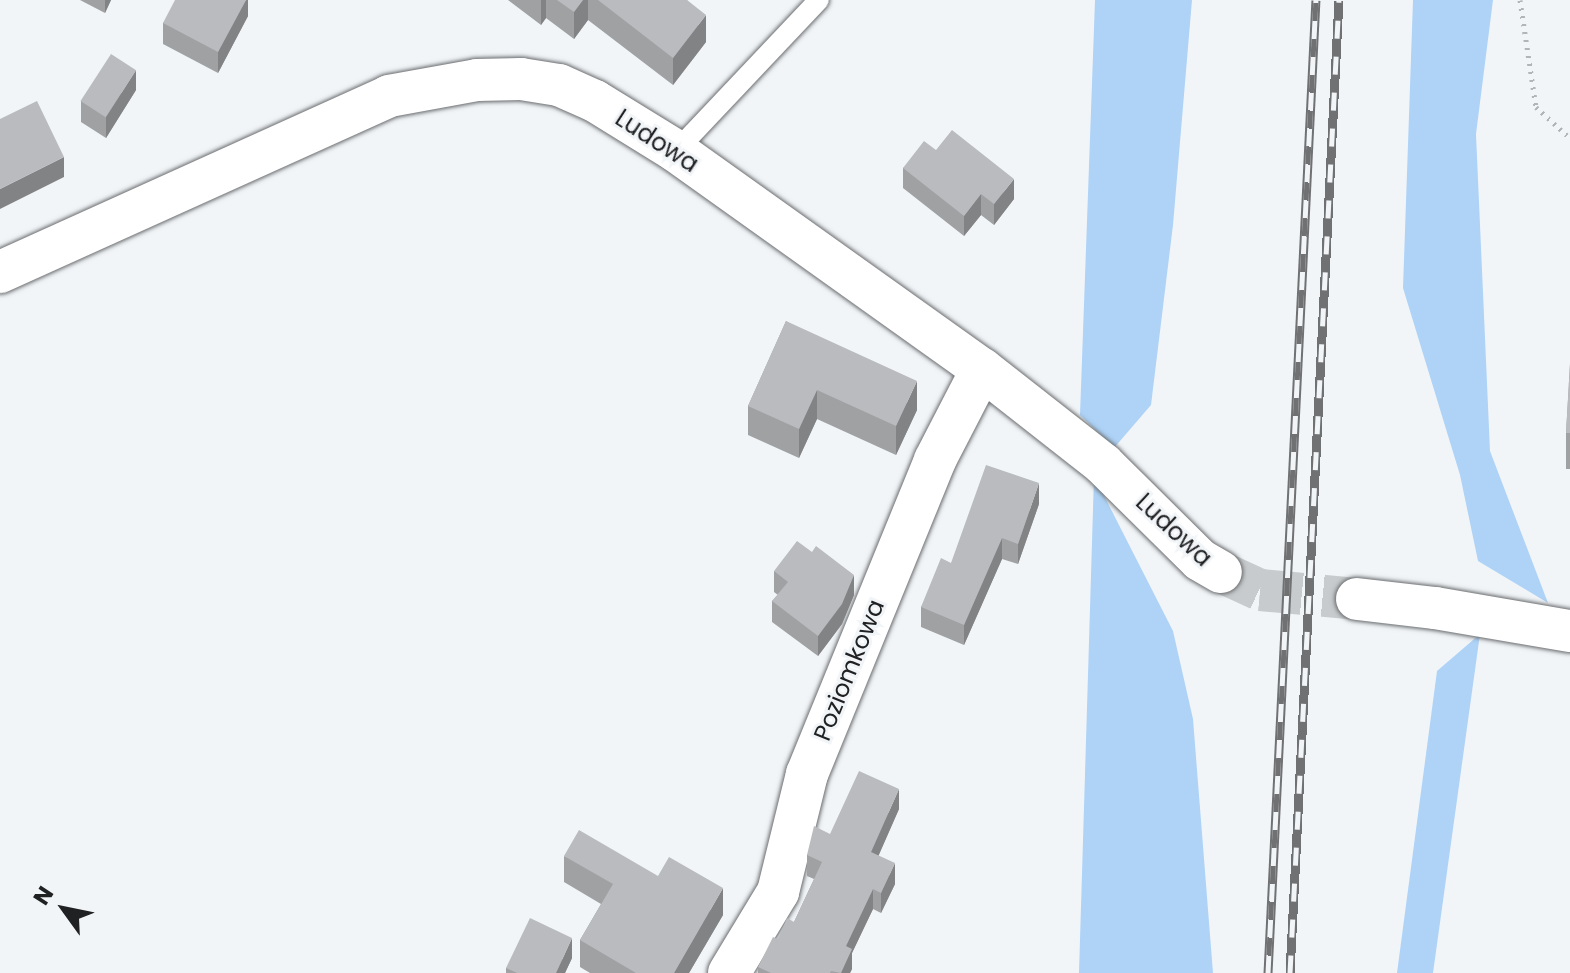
<!DOCTYPE html>
<html>
<head>
<meta charset="utf-8">
<style>
	body { margin:0 }
	#map { position:relative; width:1570px; height:973px; overflow:hidden; background:#f2f5f8; font-family:Poppins,sans-serif }
	div>[style] { position:absolute }
	[style*='--x'] { left:calc(var(--x)*1px); top:calc(var(--y)*1px); width:calc(var(--w)*1px); rotate:calc(var(--a)*1deg) }
	.green>* { inset:0; background:#aed3f7 }
	.minor-tunnel>* { height:42px; margin-top:-21px; transform-origin:0; background:repeating-linear-gradient(90deg,#c8cbcd 0 42px,transparent 0 63px) }
	.path>* { height:5px; margin-top:-2.5px; transform-origin:0; background:repeating-linear-gradient(90deg,#b2b4b6 0 2px,transparent 0 8px) }
	.roads { filter:drop-shadow(0 0 2px #6a6d6f) drop-shadow(0 0 2px #6a6d6f) }
	.service>* { height:20px; margin:-10px; padding:0 10px; transform-origin:10px; border-radius:10px; background:#fff }
	.minor>* { height:42px; margin:-21px; padding:0 21px; transform-origin:21px; border-radius:21px; background:#fff }
	.rail>* { height:9px; margin-top:-4.5px; transform-origin:0; background:repeating-linear-gradient(90deg,#f2f5f8 0 18px,#707173 0 36px); box-sizing:border-box; border-block:2px solid #707173 }
	.wall>* { inset:0; background:#9fa1a3 }
	.shaded-wall>* { inset:0; background:#828385 }
	.building>* { inset:0; background:#b9bbbe; transform-origin:0 0 }
	span { translate:-50% -50%; white-space:nowrap; text-align:center; line-height:1.15; -webkit-text-stroke:6px #f2f5f8; paint-order:stroke }
	.street-label { font-size:24px; color:#202122 }
	.north { position:absolute; left:24px; top:869px; width:80px; height:80px; -webkit-text-stroke:6px #f2f5f8; paint-order:stroke; rotate:303deg; font-size:22px; font-weight:700; line-height:32px; text-align:center; color:#202122 }
	.north::after { content:''; display:block; margin:auto; width:28px; height:36px; background:#202122; clip-path:polygon(50% 0,100% 100%,50% 72%,0 100%) }
</style>
</head>
<body>
<div id="map">
	<div class="green">
		<i style="clip-path:polygon(1095px 0,1192px 0,1173px 225px,1151px 405px,1114px 448px,1080px 415px)"></i>
		<i style="clip-path:polygon(1413px 0,1493px 0,1476px 134px,1490px 451px,1548px 603px,1478px 561px,1460px 475px,1403px 288px)"></i>
		<i style="clip-path:polygon(1094px 476px,1173px 631px,1193px 719px,1213px 973px,1079px 973px)"></i>
		<i style="clip-path:polygon(1480px 634px,1433px 973px,1397px 973px,1437px 671px)"></i>
	</div>
	<div class="minor-tunnel">
		<i style="--x:1221;--y:572;--w:43;--a:24.8"></i>
		<i style="--x:1260;--y:590;--w:97;--a:5.3"></i>
	</div>
	<div class="path">
		<i style="--x:1520;--y:0;--w:108;--a:81.5"></i>
		<i style="--x:1536;--y:107;--w:46;--a:42.4"></i>
	</div>
	<div class="roads">
		<div class="service">
			<i style="--x:676;--y:151;--w:208;--a:-46.6"></i>
		</div>
		<div class="minor">
			<i style="--x:0;--y:272;--w:427;--a:-24.3"></i>
			<i style="--x:389;--y:96;--w:89;--a:-10.3"></i>
			<i style="--x:477;--y:80;--w:44;--a:-1.3"></i>
			<i style="--x:521;--y:79;--w:38;--a:9"></i>
			<i style="--x:559;--y:85;--w:39;--a:24"></i>
			<i style="--x:595;--y:101;--w:95;--a:31.7"></i>
			<i style="--x:676;--y:151;--w:376;--a:35.5"></i>
			<i style="--x:982;--y:369;--w:154;--a:38.1"></i>
			<i style="--x:1103;--y:464;--w:136;--a:44.7"></i>
			<i style="--x:1200;--y:560;--w:24;--a:30"></i>
			<i style="--x:1357;--y:599;--w:79;--a:6.6"></i>
			<i style="--x:1435;--y:608;--w:137;--a:9.7"></i>
			<i style="--x:729;--y:973;--w:95;--a:-58.8"></i>
			<i style="--x:778;--y:892;--w:122;--a:-76.2"></i>
			<i style="--x:807;--y:774;--w:339;--a:-67.8"></i>
			<i style="--x:935;--y:460;--w:102;--a:-62.7"></i>
		</div>
	</div>
	<div class="rail">
		<i style="--x:1268;--y:973;--w:974;--a:-87.18"></i>
		<i style="--x:1290;--y:973;--w:974;--a:-87.12"></i>
	</div>
	<div class="wall">
		<i style="clip-path:polygon(80px 0,111px 0,105px 13px)"></i>
		<i style="clip-path:polygon(248px 0,248px 16px,218px 73px,163px 44px,163px 23px)"></i>
		<i style="clip-path:polygon(508px 0,687px 0,706px 42px,673px 85px,588px 20px,574px 39px,546px 18px,541px 25px)"></i>
		<i style="clip-path:polygon(136px 90px,106px 138px,81px 122px,81px 101px)"></i>
		<i style="clip-path:polygon(936px 150px,1014px 199px,994px 225px,981px 215px,964px 236px,903px 188px,903px 168px)"></i>
		<i style="clip-path:polygon(786px 321px,917px 410px,896px 455px,817px 419px,799px 458px,748px 435px,748px 406px)"></i>
		<i style="clip-path:polygon(1570px 364px,1570px 469px,1566px 469px,1566px 433px)"></i>
		<i style="clip-path:polygon(1039px 504px,1018px 564px,1002px 559px,964px 645px,921px 627px,921px 607px,951px 563px)"></i>
		<i style="clip-path:polygon(774px 571px,854px 595px,842px 624px,818px 656px,772px 622px,772px 601px,778px 595px,774px 592px)"></i>
		<i style="clip-path:polygon(899px 809px,878px 856px,895px 884px,881px 913px,873px 909px,852px 953px,852px 969px,850px 973px,758px 973px,758px 967px,778px 939px,794px 922px,814px 879px,807px 876px,807px 855px,830px 834px)"></i>
		<i style="clip-path:polygon(564px 856px,723px 915px,689px 973px,590px 973px,580px 967px,580px 940px,601px 904px,564px 882px)"></i>
		<i style="clip-path:polygon(572px 958px,565px 973px,506px 973px,506px 968px)"></i>
	</div>
	<div class="shaded-wall">
		<i style="clip-path:polygon(105px 0,111px 0,105px 13px)"></i>
		<i style="clip-path:polygon(246px 0,248px 0,248px 16px,218px 73px,218px 52px)"></i>
		<i style="clip-path:polygon(541px 0,546px 0,546px 18px,541px 25px)"></i>
		<i style="clip-path:polygon(583px 0,588px 0,588px 20px,574px 39px,574px 12px)"></i>
		<i style="clip-path:polygon(706px 15px,706px 42px,673px 85px,673px 58px)"></i>
		<i style="clip-path:polygon(136px 70px,136px 90px,106px 138px,106px 117px)"></i>
		<i style="clip-path:polygon(64px 157px,64px 177px,0 209px,0 189px)"></i>
		<i style="clip-path:polygon(1014px 179px,1014px 199px,994px 225px,994px 204px)"></i>
		<i style="clip-path:polygon(981px 194px,981px 215px,964px 236px,964px 216px)"></i>
		<i style="clip-path:polygon(917px 381px,917px 410px,896px 455px,896px 426px)"></i>
		<i style="clip-path:polygon(817px 390px,817px 419px,799px 458px,799px 429px)"></i>
		<i style="clip-path:polygon(1039px 483px,1039px 504px,1018px 564px,1018px 544px)"></i>
		<i style="clip-path:polygon(1002px 538px,1002px 559px,964px 645px,964px 625px)"></i>
		<i style="clip-path:polygon(854px 575px,854px 595px,842px 624px,818px 656px,818px 636px)"></i>
		<i style="clip-path:polygon(899px 789px,899px 809px,871px 873px,871px 852px)"></i>
		<i style="clip-path:polygon(895px 863px,895px 884px,881px 913px,881px 893px)"></i>
		<i style="clip-path:polygon(723px 888px,723px 915px,689px 973px,674px 973px)"></i>
		<i style="clip-path:polygon(873px 889px,873px 909px,852px 953px,852px 969px,850px 973px,841px 973px,846px 946px)"></i>
		<i style="clip-path:polygon(572px 938px,572px 958px,565px 973px,556px 973px)"></i>
	</div>
	<div class="building">
		<i style="clip-path:polygon(175px 0,246px 0,218px 52px,163px 23px)"></i>
		<i style="clip-path:polygon(557px 0,583px 0,574px 12px)"></i>
		<i style="clip-path:polygon(598px 0,687px 0,706px 15px,673px 58px)"></i>
		<i style="left:111px;top:54px;width:30px;height:56px;rotate:33deg"></i>
		<i style="clip-path:polygon(37px 101px,64px 157px,0 189px,0 119px)"></i>
		<i style="clip-path:polygon(952px 130px,1014px 179px,994px 204px,981px 194px,964px 216px,903px 168px,924px 141px,936px 150px)"></i>
		<i style="clip-path:polygon(786px 321px,917px 381px,896px 426px,817px 390px,799px 429px,748px 406px)"></i>
		<i style="clip-path:polygon(1570px 364px,1570px 433px,1566px 433px)"></i>
		<i style="clip-path:polygon(986px 465px,1039px 483px,1018px 544px,1002px 538px,964px 625px,921px 607px,941px 558px,951px 563px)"></i>
		<i style="clip-path:polygon(797px 541px,812px 552px,816px 546px,854px 575px,842px 604px,818px 636px,772px 601px,788px 582px,774px 571px)"></i>
		<i style="clip-path:polygon(859px 771px,899px 789px,871px 852px,895px 863px,881px 893px,873px 889px,846px 946px,852px 949px,841px 973px,831px 971px,830px 973px,771px 973px,758px 967px,773px 937px,778px 939px,787px 918px,794px 922px,822px 862px,807px 855px,814px 826px,830px 834px)"></i>
		<i style="clip-path:polygon(579px 830px,658px 876px,669px 857px,723px 888px,674px 973px,636px 973px,580px 940px,613px 884px,564px 856px)"></i>
		<i style="clip-path:polygon(530px 918px,572px 938px,556px 973px,517px 973px,506px 968px)"></i>
	</div>
	<div class="street-label">
		<span style="left:657px;top:141px;rotate:33deg">Ludowa</span>
		<span style="left:1174px;top:530px;rotate:43deg">Ludowa</span>
		<span style="left:849px;top:670px;rotate:-68deg">Poziomkowa</span>
	</div>
	<div class="north">N</div>
</div>
</body>
</html>
